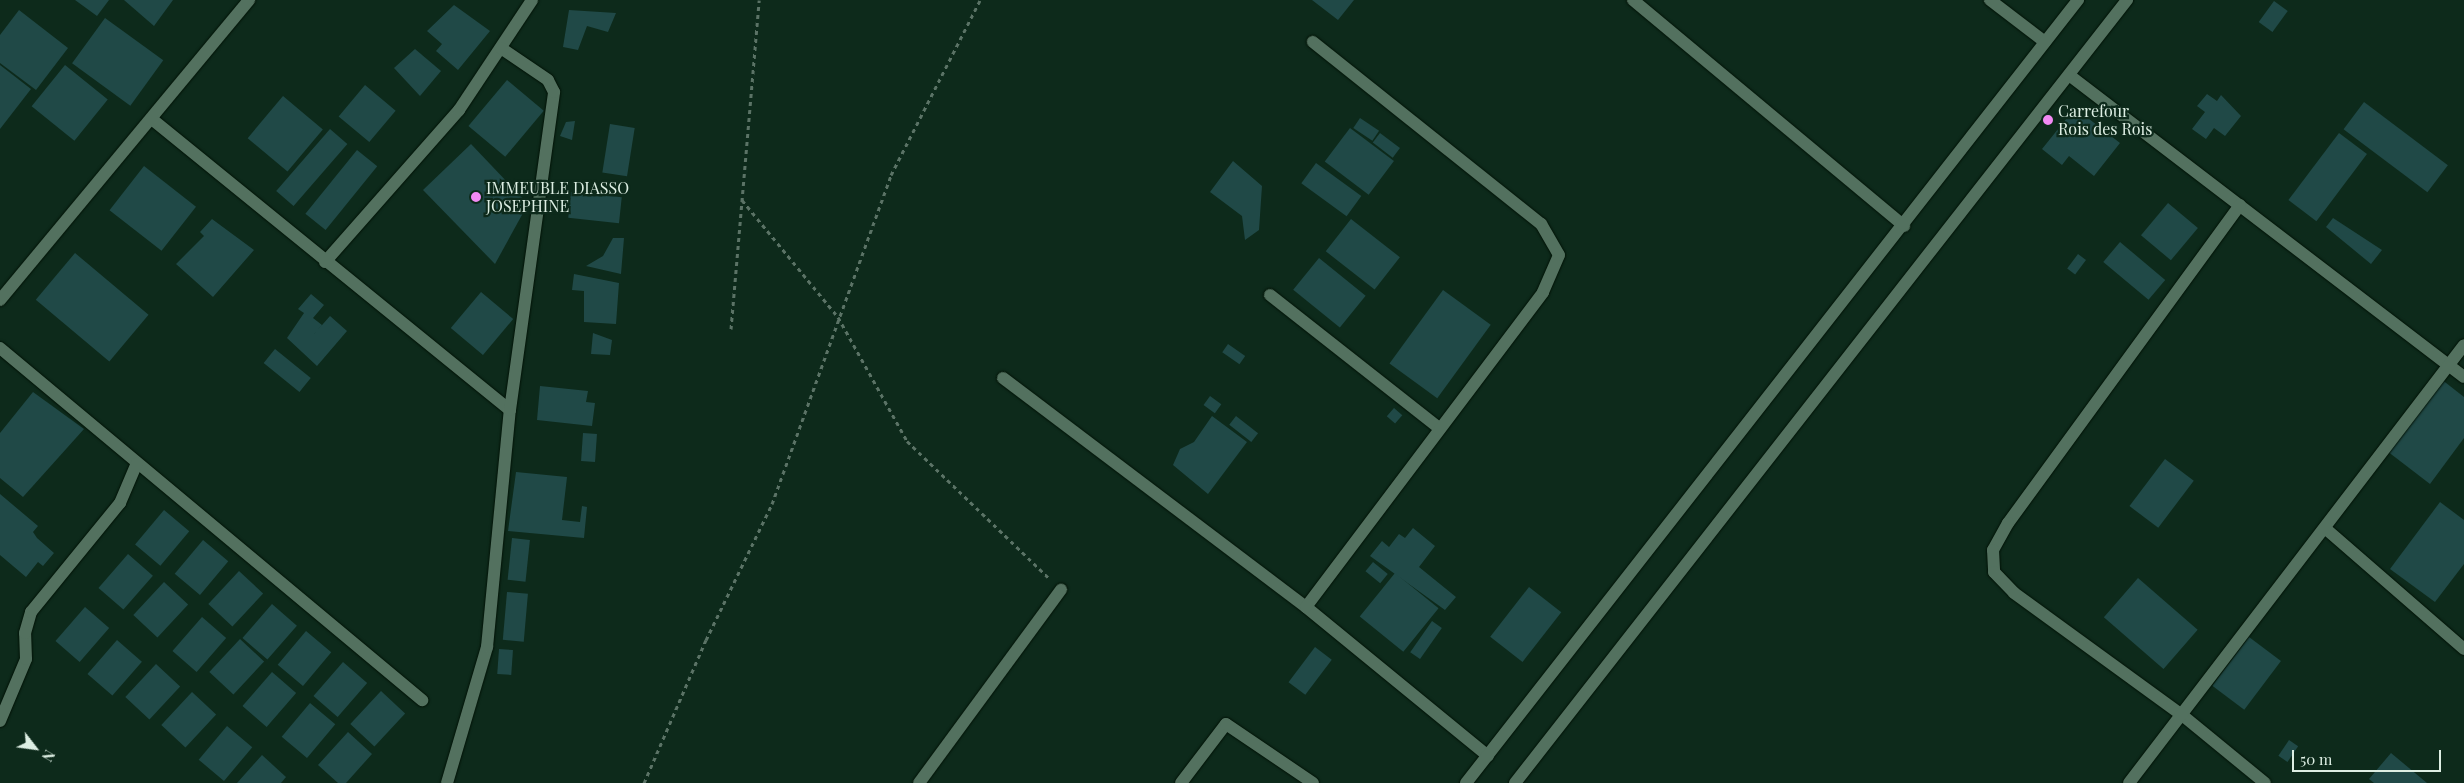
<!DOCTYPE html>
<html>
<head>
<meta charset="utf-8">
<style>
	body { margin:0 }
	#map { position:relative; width:2464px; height:783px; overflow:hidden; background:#0d2a1b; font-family:"Playfair Display",serif }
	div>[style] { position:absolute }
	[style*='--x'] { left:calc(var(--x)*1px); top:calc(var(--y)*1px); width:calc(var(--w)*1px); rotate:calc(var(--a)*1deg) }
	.building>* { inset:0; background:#204947; transform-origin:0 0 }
	.path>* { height:3px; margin-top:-1.5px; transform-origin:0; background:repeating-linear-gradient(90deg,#5b7366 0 4px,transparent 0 8px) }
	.roads { filter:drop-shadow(0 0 1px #001206) drop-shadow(0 0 1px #001206) }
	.street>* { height:12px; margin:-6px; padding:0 6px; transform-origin:6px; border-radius:6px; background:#53715f }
	.secondary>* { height:12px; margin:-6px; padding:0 6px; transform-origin:6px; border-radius:6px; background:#53715f }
	.dots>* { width:14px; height:14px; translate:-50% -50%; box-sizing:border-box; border:2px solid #0d2a1b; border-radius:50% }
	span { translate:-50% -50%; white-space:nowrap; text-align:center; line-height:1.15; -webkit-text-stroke:4.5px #0d2a1b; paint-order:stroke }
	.poi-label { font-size:16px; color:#ddeee3 }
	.left { translate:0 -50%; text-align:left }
	.north { position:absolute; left:10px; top:723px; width:50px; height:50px; -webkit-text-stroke:4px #0d2a1b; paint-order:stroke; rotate:120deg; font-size:14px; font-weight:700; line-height:20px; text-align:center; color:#ddeee3 }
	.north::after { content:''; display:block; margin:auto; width:18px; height:22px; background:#ddeee3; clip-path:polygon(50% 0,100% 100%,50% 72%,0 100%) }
	.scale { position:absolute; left:2292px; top:750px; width:149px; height:22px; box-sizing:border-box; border:2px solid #ddeee3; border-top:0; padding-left:6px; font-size:15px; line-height:18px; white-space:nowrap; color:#ddeee3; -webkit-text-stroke:4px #0d2a1b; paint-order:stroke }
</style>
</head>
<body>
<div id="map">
	<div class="building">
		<i style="clip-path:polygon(75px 0,109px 0,97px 16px)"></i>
		<i style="clip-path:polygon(124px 0,173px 0,154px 26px)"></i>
		<i style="clip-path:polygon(1312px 0,1354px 0,1338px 20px)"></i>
		<i style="left:2274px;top:1px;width:17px;height:26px;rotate:36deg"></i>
		<i style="clip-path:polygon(454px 5px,490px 31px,458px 70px,436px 51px,442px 44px,427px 31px)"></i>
		<i style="clip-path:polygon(19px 10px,68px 48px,36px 90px,0 63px,0 35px)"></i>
		<i style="clip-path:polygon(569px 10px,616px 13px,608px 32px,587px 26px,578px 50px,563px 47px)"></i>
		<i style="left:105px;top:18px;width:72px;height:56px;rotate:36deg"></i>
		<i style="clip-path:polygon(415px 49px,441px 71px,420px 96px,394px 68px)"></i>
		<i style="clip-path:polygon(0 65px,31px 89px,0 129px)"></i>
		<i style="left:65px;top:65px;width:55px;height:53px;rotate:39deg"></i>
		<i style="left:507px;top:80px;width:48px;height:60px;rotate:40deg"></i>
		<i style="left:365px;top:85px;width:40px;height:41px;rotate:40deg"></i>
		<i style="clip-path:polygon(2207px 94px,2217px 101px,2221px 95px,2241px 116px,2225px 136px,2214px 128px,2206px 139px,2192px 129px,2205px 112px,2197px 106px)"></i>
		<i style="left:283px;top:96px;width:52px;height:55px;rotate:40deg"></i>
		<i style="left:2364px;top:102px;width:105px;height:34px;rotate:37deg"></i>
		<i style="clip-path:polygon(2075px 108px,2120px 143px,2094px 176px,2069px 156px,2062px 165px,2042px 149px)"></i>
		<i style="left:1360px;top:118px;width:23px;height:12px;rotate:34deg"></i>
		<i style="clip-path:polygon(575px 121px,572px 140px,560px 136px,566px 122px)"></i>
		<i style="left:610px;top:124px;width:25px;height:49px;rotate:9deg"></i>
		<i style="left:1350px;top:128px;width:55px;height:42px;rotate:37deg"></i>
		<i style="left:330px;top:129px;width:23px;height:82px;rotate:41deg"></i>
		<i style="left:1380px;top:133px;width:25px;height:12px;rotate:37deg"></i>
		<i style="left:2339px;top:133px;width:35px;height:84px;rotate:37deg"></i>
		<i style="clip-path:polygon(471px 144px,528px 204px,495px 264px,423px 190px)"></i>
		<i style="left:357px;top:150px;width:26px;height:82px;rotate:39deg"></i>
		<i style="clip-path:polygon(1233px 161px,1262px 186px,1259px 230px,1245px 240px,1242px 216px,1210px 192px)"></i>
		<i style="left:1316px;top:163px;width:56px;height:25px;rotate:36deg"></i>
		<i style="left:144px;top:166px;width:66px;height:56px;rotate:38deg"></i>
		<i style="left:571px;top:192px;width:51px;height:26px;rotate:6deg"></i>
		<i style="left:2168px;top:203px;width:39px;height:42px;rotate:40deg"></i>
		<i style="clip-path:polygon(2333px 218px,2382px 250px,2371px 264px,2326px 227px)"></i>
		<i style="clip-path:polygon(212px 219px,254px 250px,213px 297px,176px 264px,204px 236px,200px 232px)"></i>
		<i style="left:1351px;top:219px;width:62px;height:41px;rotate:38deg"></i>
		<i style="clip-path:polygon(613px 238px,624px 238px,621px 274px,586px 266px,603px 256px)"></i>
		<i style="left:2120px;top:242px;width:59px;height:26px;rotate:40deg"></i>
		<i style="left:75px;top:253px;width:96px;height:61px;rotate:40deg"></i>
		<i style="left:2078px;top:254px;width:10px;height:18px;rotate:37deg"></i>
		<i style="left:1319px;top:258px;width:60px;height:41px;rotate:39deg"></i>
		<i style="clip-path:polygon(574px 274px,619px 283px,616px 324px,584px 322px,584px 291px,572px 290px)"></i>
		<i style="left:1443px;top:290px;width:59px;height:91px;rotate:36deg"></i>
		<i style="left:481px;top:292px;width:42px;height:47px;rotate:40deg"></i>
		<i style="clip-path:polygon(311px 294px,324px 305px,313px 318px,322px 325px,308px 341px,330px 316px,347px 331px,317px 366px,287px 338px,304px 313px,298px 309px)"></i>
		<i style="clip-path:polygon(593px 333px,612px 340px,610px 355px,591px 354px)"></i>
		<i style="left:1228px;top:344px;width:21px;height:10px;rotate:35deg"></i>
		<i style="left:275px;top:349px;width:46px;height:18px;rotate:39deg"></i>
		<i style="clip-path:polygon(2441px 379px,2464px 397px,2464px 438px,2430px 484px,2387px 451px)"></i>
		<i style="clip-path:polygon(540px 386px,588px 391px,586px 402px,595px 403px,592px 426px,537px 420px)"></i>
		<i style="clip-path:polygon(33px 392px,84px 429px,23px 497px,0 478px,0 433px)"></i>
		<i style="left:1210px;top:396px;width:14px;height:11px;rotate:36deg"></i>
		<i style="left:1394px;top:408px;width:11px;height:11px;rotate:41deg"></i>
		<i style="clip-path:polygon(1212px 416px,1247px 442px,1208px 494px,1173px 465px,1180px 449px,1194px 442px)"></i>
		<i style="left:1236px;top:416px;width:28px;height:11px;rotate:38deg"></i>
		<i style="left:583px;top:433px;width:14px;height:28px;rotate:4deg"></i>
		<i style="left:2165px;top:459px;width:36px;height:59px;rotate:37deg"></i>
		<i style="clip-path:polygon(516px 472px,567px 477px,562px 520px,580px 522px,582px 506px,587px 507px,584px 538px,508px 531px)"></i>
		<i style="clip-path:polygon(0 494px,38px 526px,33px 532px,37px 538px,54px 553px,43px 566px,38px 562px,26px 577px,0 555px)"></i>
		<i style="clip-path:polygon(2440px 502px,2464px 520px,2464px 564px,2435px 602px,2390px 569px)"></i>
		<i style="left:164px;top:510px;width:33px;height:45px;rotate:40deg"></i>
		<i style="clip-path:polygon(1413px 528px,1435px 546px,1419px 567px,1456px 597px,1445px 610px,1370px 556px,1382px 541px,1389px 547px,1399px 534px,1405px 538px)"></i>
		<i style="left:512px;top:538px;width:18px;height:42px;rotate:6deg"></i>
		<i style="left:203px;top:540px;width:33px;height:44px;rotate:40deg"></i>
		<i style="left:128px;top:554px;width:33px;height:45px;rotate:41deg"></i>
		<i style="left:1373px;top:562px;width:19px;height:12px;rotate:39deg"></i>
		<i style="left:239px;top:571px;width:33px;height:45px;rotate:43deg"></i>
		<i style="left:1395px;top:573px;width:56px;height:56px;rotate:39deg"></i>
		<i style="left:2138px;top:578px;width:79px;height:52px;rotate:41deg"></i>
		<i style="left:164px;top:582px;width:33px;height:45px;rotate:43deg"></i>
		<i style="left:1529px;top:587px;width:41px;height:63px;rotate:38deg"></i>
		<i style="left:507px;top:592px;width:21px;height:48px;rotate:5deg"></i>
		<i style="left:272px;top:604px;width:33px;height:45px;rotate:41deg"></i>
		<i style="left:85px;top:607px;width:32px;height:45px;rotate:41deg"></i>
		<i style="left:202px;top:617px;width:32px;height:45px;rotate:41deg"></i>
		<i style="left:1432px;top:621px;width:12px;height:38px;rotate:35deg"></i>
		<i style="left:306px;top:631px;width:33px;height:44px;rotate:40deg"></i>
		<i style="left:2249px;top:637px;width:40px;height:61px;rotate:37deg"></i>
		<i style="left:240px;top:639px;width:33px;height:45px;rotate:43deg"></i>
		<i style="left:117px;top:640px;width:33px;height:45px;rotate:41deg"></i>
		<i style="left:1315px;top:647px;width:21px;height:44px;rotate:37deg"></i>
		<i style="left:499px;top:649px;width:14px;height:25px;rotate:4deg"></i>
		<i style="left:343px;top:662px;width:32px;height:45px;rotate:41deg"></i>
		<i style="left:156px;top:664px;width:33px;height:45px;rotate:43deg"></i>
		<i style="left:272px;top:672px;width:32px;height:45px;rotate:41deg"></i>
		<i style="left:381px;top:691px;width:33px;height:45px;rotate:43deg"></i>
		<i style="left:192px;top:692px;width:33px;height:45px;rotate:43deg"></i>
		<i style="left:310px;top:703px;width:33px;height:44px;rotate:40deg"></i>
		<i style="left:227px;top:726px;width:33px;height:44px;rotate:40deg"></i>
		<i style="clip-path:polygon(348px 732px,372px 754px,346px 783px,338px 783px,318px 765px)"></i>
		<i style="left:2289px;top:740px;width:11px;height:19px;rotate:34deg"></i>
		<i style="clip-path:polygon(2391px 753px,2427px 783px,2374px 783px,2369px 779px)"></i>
		<i style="clip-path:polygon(262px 755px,286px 777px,281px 783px,237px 783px)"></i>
	</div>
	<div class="path">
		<i style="--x:742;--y:200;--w:151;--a:50.6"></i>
		<i style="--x:838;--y:317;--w:142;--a:60.9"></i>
		<i style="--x:907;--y:441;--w:199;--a:44"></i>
		<i style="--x:731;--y:329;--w:330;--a:-85.1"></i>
		<i style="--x:644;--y:783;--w:156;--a:-66.6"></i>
		<i style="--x:706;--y:640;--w:151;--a:-64.1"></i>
		<i style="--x:772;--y:504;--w:350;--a:-70.1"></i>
		<i style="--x:891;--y:175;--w:196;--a:-63"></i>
	</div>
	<div class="roads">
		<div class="street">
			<i style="--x:1633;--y:0;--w:353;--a:39.8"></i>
			<i style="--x:1990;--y:0;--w:69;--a:37.4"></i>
			<i style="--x:2069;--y:75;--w:497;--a:37.4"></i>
			<i style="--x:153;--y:120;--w:460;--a:39.1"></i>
			<i style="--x:2240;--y:205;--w:394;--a:126.1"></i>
			<i style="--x:2008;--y:523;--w:31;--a:119"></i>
			<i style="--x:1993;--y:550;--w:22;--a:87"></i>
			<i style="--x:1994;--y:572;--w:29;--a:46"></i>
			<i style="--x:2014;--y:593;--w:208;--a:36"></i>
			<i style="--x:2182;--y:715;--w:107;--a:39.3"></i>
			<i style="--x:325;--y:262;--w:203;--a:-48.6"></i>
			<i style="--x:459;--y:110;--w:132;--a:-56.4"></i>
			<i style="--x:1270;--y:295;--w:216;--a:38.2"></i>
			<i style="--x:0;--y:300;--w:390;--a:-50.3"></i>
			<i style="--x:0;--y:348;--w:550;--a:39.83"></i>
			<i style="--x:1003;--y:378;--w:380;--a:37.1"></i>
			<i style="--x:1306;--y:607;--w:235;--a:39.3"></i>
			<i style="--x:2326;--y:529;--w:183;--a:41"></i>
			<i style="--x:1306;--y:607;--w:394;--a:-53"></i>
			<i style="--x:1543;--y:292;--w:40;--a:-66.6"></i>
			<i style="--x:1559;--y:255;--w:36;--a:-120"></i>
			<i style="--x:1541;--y:224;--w:292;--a:-141.4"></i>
			<i style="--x:0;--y:721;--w:67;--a:-67.2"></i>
			<i style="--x:26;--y:659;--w:26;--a:-92"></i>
			<i style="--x:25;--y:633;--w:22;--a:-74"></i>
			<i style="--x:31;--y:612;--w:141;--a:-50.8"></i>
			<i style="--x:120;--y:503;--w:43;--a:-67"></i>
			<i style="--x:447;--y:783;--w:142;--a:-73.6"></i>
			<i style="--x:487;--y:647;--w:238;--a:-84.5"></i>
			<i style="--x:510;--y:410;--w:321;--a:-82.1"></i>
			<i style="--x:554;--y:92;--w:13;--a:-117"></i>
			<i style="--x:548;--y:80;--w:57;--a:-145.8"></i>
			<i style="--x:919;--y:783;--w:240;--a:-53.7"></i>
			<i style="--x:1181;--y:783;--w:74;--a:-52.7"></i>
			<i style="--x:1226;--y:724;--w:105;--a:34.1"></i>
			<i style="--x:2129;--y:783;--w:551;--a:-52.59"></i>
		</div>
		<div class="secondary">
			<i style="--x:1466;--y:783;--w:994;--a:-51.99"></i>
			<i style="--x:1515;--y:783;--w:994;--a:-51.99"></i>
		</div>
	</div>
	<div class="dots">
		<i style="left:2048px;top:120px;background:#f28af3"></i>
		<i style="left:476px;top:197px;background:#f28af3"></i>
	</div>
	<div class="poi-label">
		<span class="left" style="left:2058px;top:120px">Carrefour<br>Rois des Rois</span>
		<span class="left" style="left:486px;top:197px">IMMEUBLE DIASSO<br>JOSEPHINE</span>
	</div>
	<div class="north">N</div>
	<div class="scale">50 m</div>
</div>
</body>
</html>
